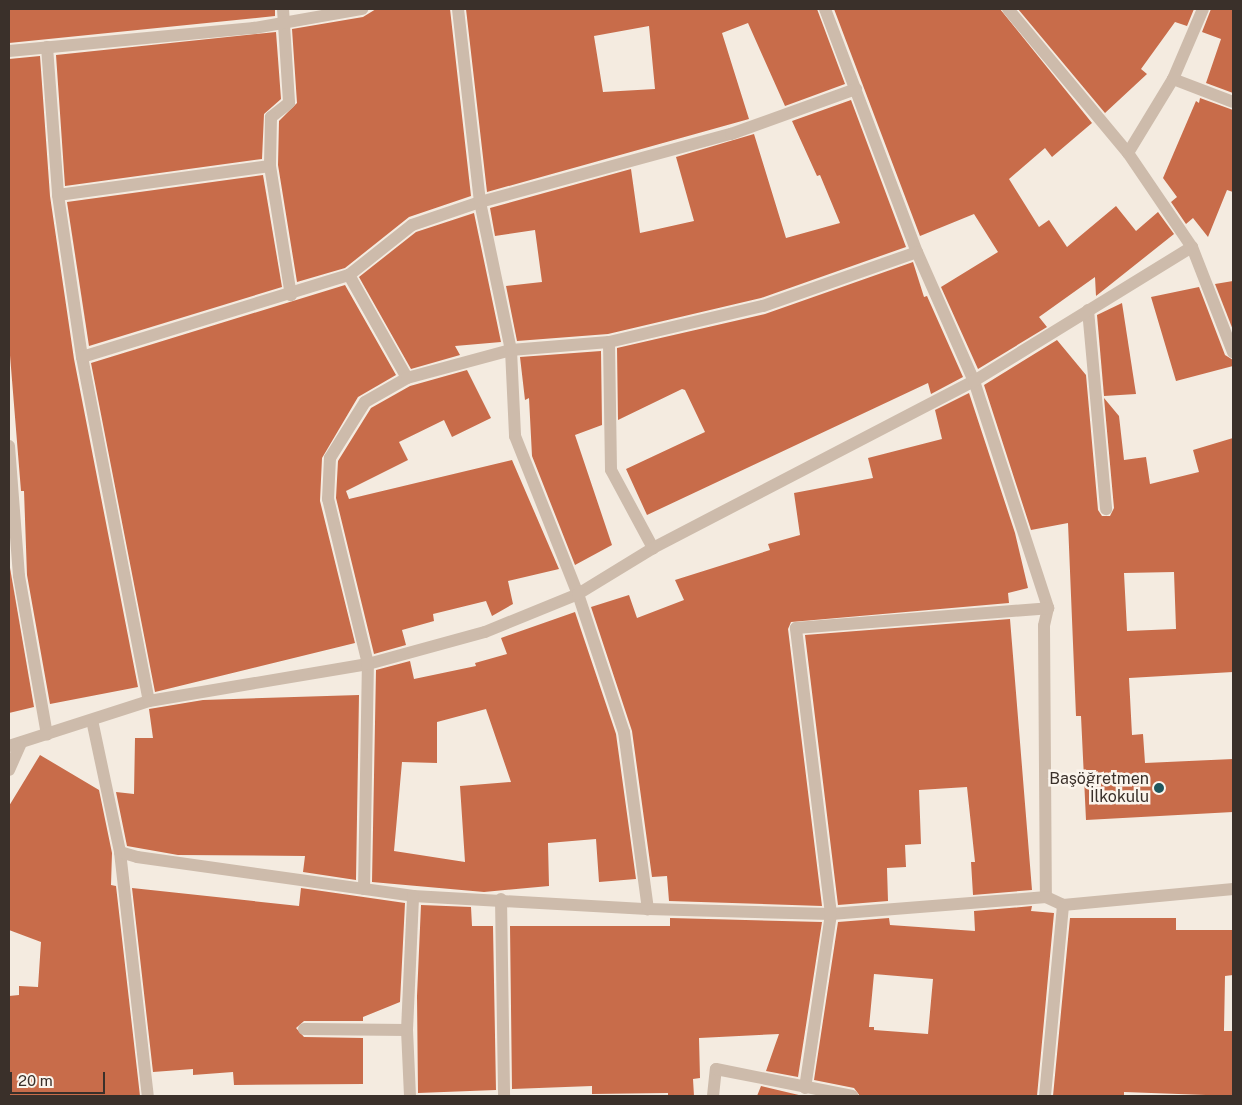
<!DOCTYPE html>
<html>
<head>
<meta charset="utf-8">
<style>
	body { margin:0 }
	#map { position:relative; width:1242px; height:1105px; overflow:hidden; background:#f4ebe0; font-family:"Public Sans",sans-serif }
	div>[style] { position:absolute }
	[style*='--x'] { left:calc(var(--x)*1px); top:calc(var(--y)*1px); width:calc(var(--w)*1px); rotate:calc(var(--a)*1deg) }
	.building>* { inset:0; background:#c86c4a }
	.minor>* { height:12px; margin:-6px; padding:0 6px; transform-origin:6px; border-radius:6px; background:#cdbbab }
	.dots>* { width:14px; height:14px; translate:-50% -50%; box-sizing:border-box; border:2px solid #fbf5ed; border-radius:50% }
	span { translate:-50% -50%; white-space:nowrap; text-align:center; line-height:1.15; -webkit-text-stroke:5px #fbf5ed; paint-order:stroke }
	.poi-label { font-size:16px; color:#3a302a }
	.right { translate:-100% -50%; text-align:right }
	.frame { position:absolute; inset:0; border:10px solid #3a302a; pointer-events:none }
	.scale { position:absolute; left:10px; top:1072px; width:95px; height:22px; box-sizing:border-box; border:2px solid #3a302a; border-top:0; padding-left:6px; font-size:15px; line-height:18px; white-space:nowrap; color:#3a302a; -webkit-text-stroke:4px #fbf5ed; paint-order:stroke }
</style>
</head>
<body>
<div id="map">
	<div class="building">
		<i style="clip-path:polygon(9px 9px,275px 9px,275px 16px,9px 43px)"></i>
		<i style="clip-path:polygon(376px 9px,450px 9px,471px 196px,409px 217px,345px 268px,297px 282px,278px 165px,279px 121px,297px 103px,292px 29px,363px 17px)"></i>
		<i style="clip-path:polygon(evenodd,466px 9px,817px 9px,845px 84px,785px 106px,748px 23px,722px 33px,749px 119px,487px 192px,466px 9px,649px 26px,655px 89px,603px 92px,594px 36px,649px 26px)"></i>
		<i style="clip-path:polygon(834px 9px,1000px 9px,1092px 123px,1052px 157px,1045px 148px,1009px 179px,1039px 227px,1049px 220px,1067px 247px,1116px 206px,1136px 231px,1158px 212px,1174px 234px,1096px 296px,1095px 277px,1039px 317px,1047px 327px,978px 369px,941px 287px,998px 252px,974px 214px,920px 236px)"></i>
		<i style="clip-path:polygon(1018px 9px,1194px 9px,1187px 26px,1175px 22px,1141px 69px,1147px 74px,1105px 113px)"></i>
		<i style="clip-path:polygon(1211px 9px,1233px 9px,1233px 93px,1206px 83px,1221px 39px,1202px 32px)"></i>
		<i style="clip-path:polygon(276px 32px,281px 99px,264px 114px,262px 159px,65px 186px,56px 55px)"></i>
		<i style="clip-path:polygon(40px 56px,50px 196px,74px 359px,138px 687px,50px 704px,27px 575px,24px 491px,21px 491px,9px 343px,9px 59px)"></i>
		<i style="clip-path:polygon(1200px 98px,1233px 110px,1233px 192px,1227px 190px,1208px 237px,1193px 218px,1186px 224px,1171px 202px,1177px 197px,1163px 178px,1196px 101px,1199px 103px)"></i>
		<i style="clip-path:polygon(851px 100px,906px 247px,761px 298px,608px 334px,517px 341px,506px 286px,542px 282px,535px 230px,495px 236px,490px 208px,631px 169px,640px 233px,694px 221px,676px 157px,754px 134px,786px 238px,840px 223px,820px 175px,817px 176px,792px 121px)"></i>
		<i style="clip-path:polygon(263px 175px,282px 287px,89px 346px,67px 202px)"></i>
		<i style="clip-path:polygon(474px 213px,501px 342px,455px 346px,460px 355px,411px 369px,359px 277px,416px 232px)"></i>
		<i style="clip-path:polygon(913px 262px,924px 297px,927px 296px,963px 377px,931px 394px,928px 383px,647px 515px,626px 469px,705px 432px,685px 390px,682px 389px,618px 420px,617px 348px,765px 314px)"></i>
		<i style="clip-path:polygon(1233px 281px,1233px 330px,1215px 284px)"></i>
		<i style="clip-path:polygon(345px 285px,396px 375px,358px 397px,322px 458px,320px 501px,355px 643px,155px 692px,91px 363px)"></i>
		<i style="clip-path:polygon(1199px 287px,1225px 355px,1233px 360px,1233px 366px,1176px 381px,1151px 297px)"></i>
		<i style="clip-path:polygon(1122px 303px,1136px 394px,1104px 396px,1097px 315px)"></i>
		<i style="clip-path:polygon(evenodd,1057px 340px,1086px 375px,1098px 510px,1102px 516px,1110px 516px,1114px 508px,1104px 398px,1119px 416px,1124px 460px,1146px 457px,1150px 484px,1199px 472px,1193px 450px,1233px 438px,1233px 672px,1129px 678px,1132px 735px,1143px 734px,1145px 763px,1233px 759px,1233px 812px,1086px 820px,1081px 716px,1076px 716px,1068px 523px,1031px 530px,984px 385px,1057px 340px,1174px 572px,1176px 629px,1127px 631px,1124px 573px,1174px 572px)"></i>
		<i style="clip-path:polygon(601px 351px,602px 425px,575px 435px,612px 545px,575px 565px,532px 456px,529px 398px,525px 400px,520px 357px)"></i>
		<i style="clip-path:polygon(467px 370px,491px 418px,452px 437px,444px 420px,399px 442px,408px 460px,346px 491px,349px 499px,512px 460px,559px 569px,508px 581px,513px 604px,492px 616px,486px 601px,433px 614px,434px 621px,402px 630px,406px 645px,374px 654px,336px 498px,338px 461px,371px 408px,410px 386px)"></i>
		<i style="clip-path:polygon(969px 393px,1015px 533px,1028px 588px,1008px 593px,1009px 603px,791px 622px,788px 629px,822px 906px,669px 901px,667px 876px,652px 877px,632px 731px,591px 607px,629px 595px,637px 618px,684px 600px,675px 580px,770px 550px,768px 544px,800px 535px,794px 493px,873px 478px,868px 458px,942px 439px,935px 410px)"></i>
		<i style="clip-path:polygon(9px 562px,34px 707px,9px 713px)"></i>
		<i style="clip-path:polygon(evenodd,575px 612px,616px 734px,636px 879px,599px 882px,596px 839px,548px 843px,549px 886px,484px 892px,372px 882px,376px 670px,410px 661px,414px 679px,476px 666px,475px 663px,507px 654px,501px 638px,575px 612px,486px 709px,511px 782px,460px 786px,465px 862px,394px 851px,402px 762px,437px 763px,437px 722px,486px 709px)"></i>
		<i style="clip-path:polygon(1010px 619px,1032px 890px,973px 895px,971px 862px,975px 862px,967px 787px,919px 790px,921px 844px,905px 845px,906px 867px,887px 868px,888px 901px,838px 905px,805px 635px)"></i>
		<i style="clip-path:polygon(359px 695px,356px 880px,303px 872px,305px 856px,178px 855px,127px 846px,116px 792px,134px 794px,135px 738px,153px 738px,149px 709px,203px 700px)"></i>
		<i style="clip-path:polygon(40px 755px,99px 790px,112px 853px,111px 885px,116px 886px,140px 1096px,9px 1096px,9px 996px,19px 995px,19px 986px,38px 987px,41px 942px,9px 930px,9px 806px)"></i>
		<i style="clip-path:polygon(132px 888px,299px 906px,301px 888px,405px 903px,400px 1002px,363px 1017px,363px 1021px,304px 1021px,296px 1028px,304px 1037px,363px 1038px,363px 1084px,234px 1085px,233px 1072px,193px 1075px,193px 1069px,153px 1072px)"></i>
		<i style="clip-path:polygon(421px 905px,471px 907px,472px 926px,493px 926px,496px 1090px,418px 1093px,417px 996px)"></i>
		<i style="clip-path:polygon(evenodd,1032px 906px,1031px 911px,1054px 913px,1037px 1096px,860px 1096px,854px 1088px,814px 1080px,838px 922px,889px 918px,890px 925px,975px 931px,974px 911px,1032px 906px,874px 974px,933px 979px,928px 1034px,874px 1030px,874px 1027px,869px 1027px,874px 974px)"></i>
		<i style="clip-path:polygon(670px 918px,822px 922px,798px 1077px,766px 1071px,779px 1034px,699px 1038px,700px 1078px,693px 1079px,694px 1096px,668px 1096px,668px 1093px,592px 1094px,592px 1086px,512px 1089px,510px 926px,670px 926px)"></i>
		<i style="clip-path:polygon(1070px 918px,1176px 918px,1176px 930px,1233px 930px,1233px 975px,1225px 976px,1224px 1031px,1233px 1031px,1233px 1096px,1124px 1092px,1124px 1096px,1053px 1096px)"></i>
		<i style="clip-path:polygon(761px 1086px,803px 1096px,812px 1096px,757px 1096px)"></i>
	</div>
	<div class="minor">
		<i style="--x:283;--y:9;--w:94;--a:86.3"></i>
		<i style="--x:289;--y:103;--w:23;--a:142"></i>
		<i style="--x:271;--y:117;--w:49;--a:91.2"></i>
		<i style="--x:270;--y:166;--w:131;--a:80.8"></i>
		<i style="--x:458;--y:9;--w:194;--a:83.5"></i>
		<i style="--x:480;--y:202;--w:151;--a:78.2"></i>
		<i style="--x:511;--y:350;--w:86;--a:87.3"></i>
		<i style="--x:515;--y:436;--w:170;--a:68.3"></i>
		<i style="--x:578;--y:594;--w:145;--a:71.6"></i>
		<i style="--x:624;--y:732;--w:179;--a:82.3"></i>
		<i style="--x:825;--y:9;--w:260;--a:69.3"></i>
		<i style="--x:917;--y:252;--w:141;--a:66.2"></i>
		<i style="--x:974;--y:381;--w:239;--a:71.9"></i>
		<i style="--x:1048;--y:608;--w:18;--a:103"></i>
		<i style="--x:1044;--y:626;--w:271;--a:89.6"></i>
		<i style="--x:1008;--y:9;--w:187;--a:50.2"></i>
		<i style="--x:1128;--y:153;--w:114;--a:55.8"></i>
		<i style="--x:1192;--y:247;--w:113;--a:68.7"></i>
		<i style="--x:47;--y:47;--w:148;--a:85.7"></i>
		<i style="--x:58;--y:195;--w:164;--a:81.6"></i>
		<i style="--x:82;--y:357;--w:350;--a:79"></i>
		<i style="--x:9;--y:51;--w:246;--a:-5.4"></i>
		<i style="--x:254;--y:28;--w:110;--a:-10"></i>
		<i style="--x:1173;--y:79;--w:64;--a:21"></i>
		<i style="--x:1128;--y:153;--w:87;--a:-58.7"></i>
		<i style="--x:1173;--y:79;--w:76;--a:-66.8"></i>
		<i style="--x:58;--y:195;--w:214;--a:-7.8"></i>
		<i style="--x:349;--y:275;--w:118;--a:60.6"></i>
		<i style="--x:1088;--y:310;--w:200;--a:84.8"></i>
		<i style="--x:609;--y:342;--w:128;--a:89.1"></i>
		<i style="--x:611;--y:470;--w:89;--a:61.7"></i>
		<i style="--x:82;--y:357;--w:279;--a:-17.1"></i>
		<i style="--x:349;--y:275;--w:80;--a:-38.4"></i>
		<i style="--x:412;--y:225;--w:72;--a:-18.7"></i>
		<i style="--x:480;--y:202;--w:260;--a:-15.2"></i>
		<i style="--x:731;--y:134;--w:133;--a:-19.8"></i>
		<i style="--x:9;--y:446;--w:130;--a:85.6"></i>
		<i style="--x:19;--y:576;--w:161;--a:80"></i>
		<i style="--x:92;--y:720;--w:135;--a:78"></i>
		<i style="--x:120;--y:852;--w:246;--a:83.5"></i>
		<i style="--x:9;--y:746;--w:147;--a:-17.8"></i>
		<i style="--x:149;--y:701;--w:222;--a:-9.6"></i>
		<i style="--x:368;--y:664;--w:121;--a:-15.3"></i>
		<i style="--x:485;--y:632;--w:100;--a:-22.2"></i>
		<i style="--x:578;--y:594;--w:88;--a:-31.5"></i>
		<i style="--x:653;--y:548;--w:362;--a:-27.5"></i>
		<i style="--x:974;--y:381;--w:256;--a:-31.6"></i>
		<i style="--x:9;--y:770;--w:30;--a:-66"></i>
		<i style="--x:120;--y:852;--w:18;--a:16"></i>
		<i style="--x:137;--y:857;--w:279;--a:8"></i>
		<i style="--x:413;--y:896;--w:235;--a:3.2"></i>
		<i style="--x:648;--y:909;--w:183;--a:1.6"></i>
		<i style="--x:831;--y:914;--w:216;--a:-4.5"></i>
		<i style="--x:1046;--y:897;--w:19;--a:25"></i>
		<i style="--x:1063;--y:905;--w:171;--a:-5.4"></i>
		<i style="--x:364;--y:889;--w:225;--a:-89"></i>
		<i style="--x:368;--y:664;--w:170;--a:-103.6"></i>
		<i style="--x:328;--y:499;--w:41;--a:-87.2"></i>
		<i style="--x:330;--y:458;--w:66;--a:-58"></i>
		<i style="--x:365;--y:402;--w:48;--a:-29.7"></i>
		<i style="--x:407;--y:378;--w:108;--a:-15.1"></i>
		<i style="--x:511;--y:350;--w:98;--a:-4.7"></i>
		<i style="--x:609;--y:342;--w:158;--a:-13.2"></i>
		<i style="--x:763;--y:306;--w:163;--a:-19.3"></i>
		<i style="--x:501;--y:899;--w:197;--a:89.1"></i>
		<i style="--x:304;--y:1029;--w:103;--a:0.6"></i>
		<i style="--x:805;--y:1088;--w:176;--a:-81.5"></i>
		<i style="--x:831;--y:914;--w:288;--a:-97"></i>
		<i style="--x:796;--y:628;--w:253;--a:-4.5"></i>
		<i style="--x:410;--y:1096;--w:66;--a:-92.6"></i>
		<i style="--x:407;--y:1030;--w:134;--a:-87.4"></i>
		<i style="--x:713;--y:1096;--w:27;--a:-84"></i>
		<i style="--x:716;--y:1069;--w:139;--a:11.2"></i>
		<i style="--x:1045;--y:1096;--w:192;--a:-84.6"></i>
	</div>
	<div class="dots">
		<i style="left:1159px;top:788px;background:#1f575d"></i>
	</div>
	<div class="poi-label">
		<span class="right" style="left:1149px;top:788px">Başöğretmen<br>İlkokulu</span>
	</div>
	<div class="frame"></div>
	<div class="scale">20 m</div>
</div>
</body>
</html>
